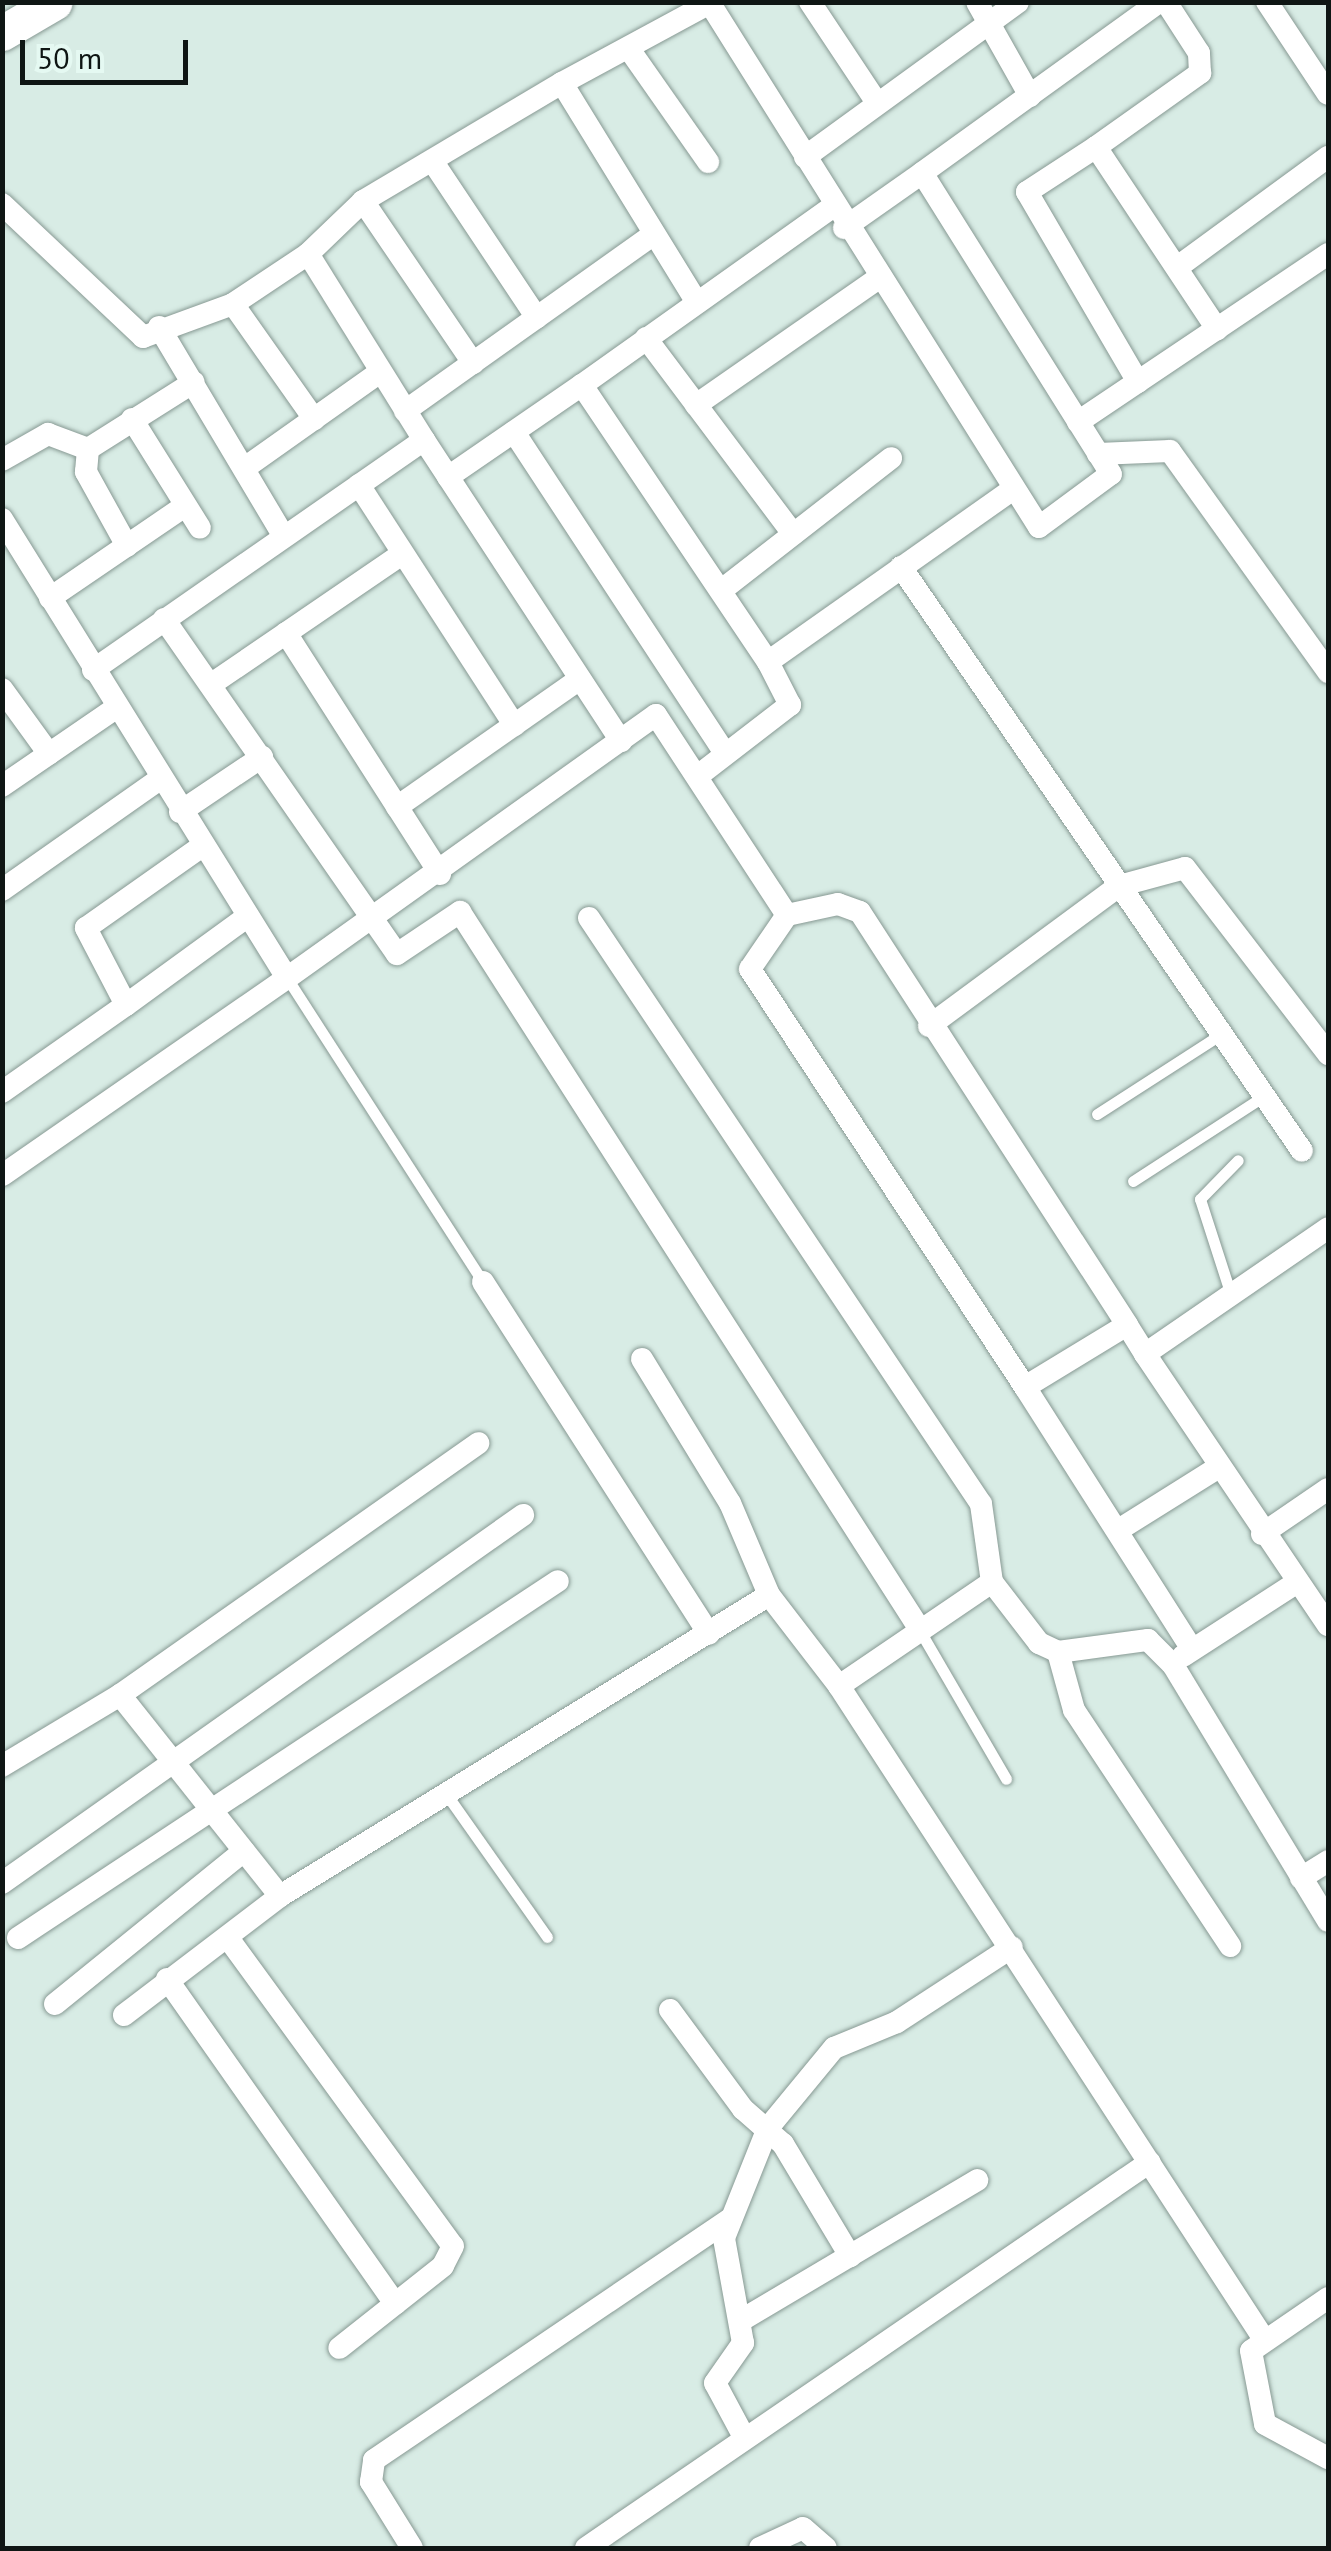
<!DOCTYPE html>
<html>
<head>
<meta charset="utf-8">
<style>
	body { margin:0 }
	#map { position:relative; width:1331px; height:2551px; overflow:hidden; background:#d8ece5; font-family:"PT Sans",sans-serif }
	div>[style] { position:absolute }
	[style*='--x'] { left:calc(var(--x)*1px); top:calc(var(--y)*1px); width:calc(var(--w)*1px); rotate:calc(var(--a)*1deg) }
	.roads { filter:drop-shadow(0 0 2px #879993) drop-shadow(0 0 2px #879993) }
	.service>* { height:11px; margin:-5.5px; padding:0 5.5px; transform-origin:5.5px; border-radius:5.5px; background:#fff }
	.minor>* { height:22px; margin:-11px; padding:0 11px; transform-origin:11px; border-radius:11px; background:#fff }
	.primary>* { height:35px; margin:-17.5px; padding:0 17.5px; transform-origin:17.5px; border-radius:17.5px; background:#fff }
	span { translate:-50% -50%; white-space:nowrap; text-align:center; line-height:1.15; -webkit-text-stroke:9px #e5f9f2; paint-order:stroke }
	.frame { position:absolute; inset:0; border:5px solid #0f1614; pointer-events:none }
	.scale { position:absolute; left:20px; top:40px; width:168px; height:45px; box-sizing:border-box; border:5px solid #0f1614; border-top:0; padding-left:12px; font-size:30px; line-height:35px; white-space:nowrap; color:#0f1614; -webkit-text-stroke:8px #e5f9f2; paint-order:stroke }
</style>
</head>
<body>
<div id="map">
	<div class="roads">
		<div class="service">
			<i style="--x:287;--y:978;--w:362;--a:57.2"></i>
			<i style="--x:1097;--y:1114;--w:148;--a:-32.8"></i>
			<i style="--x:1133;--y:1181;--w:156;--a:-33"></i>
			<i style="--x:1231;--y:1295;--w:101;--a:-107.9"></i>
			<i style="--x:1200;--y:1199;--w:54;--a:-45.7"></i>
			<i style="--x:920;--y:1631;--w:171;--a:59.8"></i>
			<i style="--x:449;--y:1798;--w:170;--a:54.8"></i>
		</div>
		<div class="minor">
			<i style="--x:709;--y:2;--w:620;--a:57.85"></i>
			<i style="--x:1039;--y:527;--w:89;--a:-36.4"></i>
			<i style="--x:1111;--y:474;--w:355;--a:-122.1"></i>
			<i style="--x:922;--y:173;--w:292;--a:-35.8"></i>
			<i style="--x:810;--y:2;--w:121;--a:56.4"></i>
			<i style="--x:977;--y:2;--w:108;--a:60.6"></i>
			<i style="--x:1267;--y:2;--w:110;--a:56.5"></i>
			<i style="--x:629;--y:49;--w:138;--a:55"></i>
			<i style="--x:1096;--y:147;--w:128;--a:-35.4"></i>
			<i style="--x:1200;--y:73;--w:20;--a:-93"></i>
			<i style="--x:1199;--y:53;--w:61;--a:-122.9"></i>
			<i style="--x:805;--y:157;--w:263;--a:-36"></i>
			<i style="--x:433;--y:162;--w:187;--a:56.3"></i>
			<i style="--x:363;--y:201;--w:196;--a:55.8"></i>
			<i style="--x:2;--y:204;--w:194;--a:43.3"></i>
			<i style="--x:143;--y:337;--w:96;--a:-20.1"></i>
			<i style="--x:233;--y:304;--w:90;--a:-33.7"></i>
			<i style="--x:308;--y:254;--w:76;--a:-43.9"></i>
			<i style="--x:363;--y:201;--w:231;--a:-30.7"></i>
			<i style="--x:844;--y:228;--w:95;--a:-35.2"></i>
			<i style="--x:1179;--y:266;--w:185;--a:-36.2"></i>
			<i style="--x:696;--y:301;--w:256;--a:-121.6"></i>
			<i style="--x:562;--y:83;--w:170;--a:-28.4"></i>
			<i style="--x:233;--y:304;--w:141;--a:54.8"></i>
			<i style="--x:159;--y:327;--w:242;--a:59.2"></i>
			<i style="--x:646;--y:338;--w:245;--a:53.1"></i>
			<i style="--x:1138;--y:382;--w:220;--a:-120.3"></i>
			<i style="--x:1027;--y:192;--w:82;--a:-33.1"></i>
			<i style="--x:1096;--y:147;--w:219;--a:56.4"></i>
			<i style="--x:696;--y:405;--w:221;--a:-34.8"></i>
			<i style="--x:405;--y:411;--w:304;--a:-35.4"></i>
			<i style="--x:132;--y:419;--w:128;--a:58"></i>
			<i style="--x:1078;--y:422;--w:301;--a:-33.9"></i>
			<i style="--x:514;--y:432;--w:381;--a:56.7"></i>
			<i style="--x:424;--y:440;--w:360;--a:56.8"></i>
			<i style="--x:1098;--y:454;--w:72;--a:-2.4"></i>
			<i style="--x:1170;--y:451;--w:272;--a:54.4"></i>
			<i style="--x:2;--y:460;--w:53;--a:-29.5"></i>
			<i style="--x:48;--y:434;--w:43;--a:20.6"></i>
			<i style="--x:246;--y:467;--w:163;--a:-35.3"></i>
			<i style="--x:448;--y:477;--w:163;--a:-34.5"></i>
			<i style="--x:359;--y:485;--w:286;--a:57.1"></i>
			<i style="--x:2;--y:519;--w:540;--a:58.16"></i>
			<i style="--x:287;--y:978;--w:346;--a:145.3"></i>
			<i style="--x:127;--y:546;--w:85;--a:-119"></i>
			<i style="--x:86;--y:472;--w:23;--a:-85"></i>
			<i style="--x:88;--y:449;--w:125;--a:-32.3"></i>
			<i style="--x:901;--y:567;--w:708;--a:55.52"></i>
			<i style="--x:723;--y:589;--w:213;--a:-37.9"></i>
			<i style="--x:50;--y:598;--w:163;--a:-34.3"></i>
			<i style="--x:164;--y:619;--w:408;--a:55.2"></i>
			<i style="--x:397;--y:954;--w:76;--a:-33.7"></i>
			<i style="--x:460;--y:912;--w:850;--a:57.34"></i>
			<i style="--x:286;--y:633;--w:286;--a:57.4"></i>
			<i style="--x:768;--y:662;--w:334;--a:-123.9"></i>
			<i style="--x:582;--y:385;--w:305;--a:-35.4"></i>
			<i style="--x:93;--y:670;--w:403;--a:-34.8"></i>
			<i style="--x:424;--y:440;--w:219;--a:-121.9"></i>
			<i style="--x:213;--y:683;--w:229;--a:-34.3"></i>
			<i style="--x:2;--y:689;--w:80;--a:54.1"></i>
			<i style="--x:699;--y:775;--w:115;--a:-37.6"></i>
			<i style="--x:790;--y:705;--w:48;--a:-117.1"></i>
			<i style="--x:768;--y:662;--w:296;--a:-35.2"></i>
			<i style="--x:2;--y:786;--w:138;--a:-34.4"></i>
			<i style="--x:397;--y:807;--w:223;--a:-35"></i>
			<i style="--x:180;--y:812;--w:99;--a:-33.9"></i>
			<i style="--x:2;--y:890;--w:193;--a:-35.1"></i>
			<i style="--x:787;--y:915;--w:52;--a:-12.2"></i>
			<i style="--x:838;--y:904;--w:23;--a:20"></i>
			<i style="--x:860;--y:912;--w:492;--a:57.1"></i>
			<i style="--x:589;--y:918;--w:705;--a:56.22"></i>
			<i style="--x:981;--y:1504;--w:79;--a:82"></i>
			<i style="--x:287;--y:978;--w:453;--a:-35.5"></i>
			<i style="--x:656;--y:715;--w:239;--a:56.8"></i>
			<i style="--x:787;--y:915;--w:65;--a:124.4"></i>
			<i style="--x:750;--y:969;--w:500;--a:56.66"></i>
			<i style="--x:1025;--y:1387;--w:119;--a:-31.3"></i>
			<i style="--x:1127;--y:1325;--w:34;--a:58"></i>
			<i style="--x:1145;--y:1354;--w:222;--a:-34.5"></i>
			<i style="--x:126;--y:1005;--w:151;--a:-36.1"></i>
			<i style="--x:929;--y:1026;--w:236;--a:-36.4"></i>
			<i style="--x:1119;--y:886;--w:68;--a:-15.3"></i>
			<i style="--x:1185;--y:868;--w:235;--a:52.4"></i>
			<i style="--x:2;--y:1092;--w:151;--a:-35.1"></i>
			<i style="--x:126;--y:1005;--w:87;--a:-117.5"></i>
			<i style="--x:86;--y:928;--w:141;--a:-35.2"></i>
			<i style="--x:483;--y:1282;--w:418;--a:57.3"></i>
			<i style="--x:1145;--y:1354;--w:327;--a:56"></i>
			<i style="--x:642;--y:1359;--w:169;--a:58.6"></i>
			<i style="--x:730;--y:1503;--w:100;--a:67"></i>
			<i style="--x:1025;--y:1387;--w:311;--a:57.5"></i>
			<i style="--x:1120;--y:1529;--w:117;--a:-32.1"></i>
			<i style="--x:1262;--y:1534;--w:80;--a:-34.3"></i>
			<i style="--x:1058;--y:1652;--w:60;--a:74.6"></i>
			<i style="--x:1074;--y:1710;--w:283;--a:56.5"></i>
			<i style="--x:1183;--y:1656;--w:135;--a:-32.9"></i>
			<i style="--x:839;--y:1686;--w:776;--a:56.95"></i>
			<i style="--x:120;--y:1695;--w:257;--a:51.5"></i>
			<i style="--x:2;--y:1766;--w:138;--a:-31"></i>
			<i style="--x:120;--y:1695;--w:438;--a:-35.1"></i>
			<i style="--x:1301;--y:1878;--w:32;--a:-32"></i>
			<i style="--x:2;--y:1883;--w:638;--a:-35.23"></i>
			<i style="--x:18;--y:1938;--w:647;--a:-33.47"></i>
			<i style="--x:228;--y:1938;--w:381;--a:53.9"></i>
			<i style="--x:453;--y:2246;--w:22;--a:117"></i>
			<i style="--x:443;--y:2266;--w:132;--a:141.7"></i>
			<i style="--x:167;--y:1979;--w:397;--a:54.9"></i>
			<i style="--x:55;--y:2004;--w:243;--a:-39"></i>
			<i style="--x:670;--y:2010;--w:123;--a:53.6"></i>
			<i style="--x:743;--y:2109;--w:53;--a:41.2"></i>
			<i style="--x:783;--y:2144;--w:131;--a:59.1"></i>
			<i style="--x:124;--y:2015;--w:196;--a:-37.3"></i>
			<i style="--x:280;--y:1896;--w:574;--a:-31.61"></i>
			<i style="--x:769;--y:1595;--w:115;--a:52.4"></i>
			<i style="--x:839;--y:1686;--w:185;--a:-34.2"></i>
			<i style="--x:992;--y:1582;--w:77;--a:52.4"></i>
			<i style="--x:1039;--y:1643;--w:21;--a:25"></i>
			<i style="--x:1058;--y:1652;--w:91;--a:-7.6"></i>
			<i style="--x:1148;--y:1640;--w:35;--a:45"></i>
			<i style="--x:1173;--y:1665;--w:299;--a:58.8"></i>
			<i style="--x:1328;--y:2298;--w:93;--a:145.5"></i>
			<i style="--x:1251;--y:2351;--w:74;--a:79.1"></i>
			<i style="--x:1265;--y:2424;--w:72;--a:28.4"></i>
			<i style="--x:740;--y:2321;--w:276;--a:-30.7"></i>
			<i style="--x:744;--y:2437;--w:61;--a:-118.2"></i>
			<i style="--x:715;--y:2383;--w:49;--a:-55"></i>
			<i style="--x:743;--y:2343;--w:107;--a:-100.3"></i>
			<i style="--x:724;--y:2238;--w:118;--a:-68.2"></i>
			<i style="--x:768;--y:2128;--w:104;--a:-50.5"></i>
			<i style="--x:834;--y:2048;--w:68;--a:-22.4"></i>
			<i style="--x:897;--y:2022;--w:137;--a:-33.1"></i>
			<i style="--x:412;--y:2548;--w:78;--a:-121.8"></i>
			<i style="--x:371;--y:2482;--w:22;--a:-82"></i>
			<i style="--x:374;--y:2460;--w:429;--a:-34.1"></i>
			<i style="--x:586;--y:2548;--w:683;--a:-34.39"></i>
			<i style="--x:760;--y:2548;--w:47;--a:-24.9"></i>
			<i style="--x:803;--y:2528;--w:30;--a:41"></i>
		</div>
		<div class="primary">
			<i style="--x:2;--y:33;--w:61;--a:-30.3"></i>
		</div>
	</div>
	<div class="frame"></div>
	<div class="scale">50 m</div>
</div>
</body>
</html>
